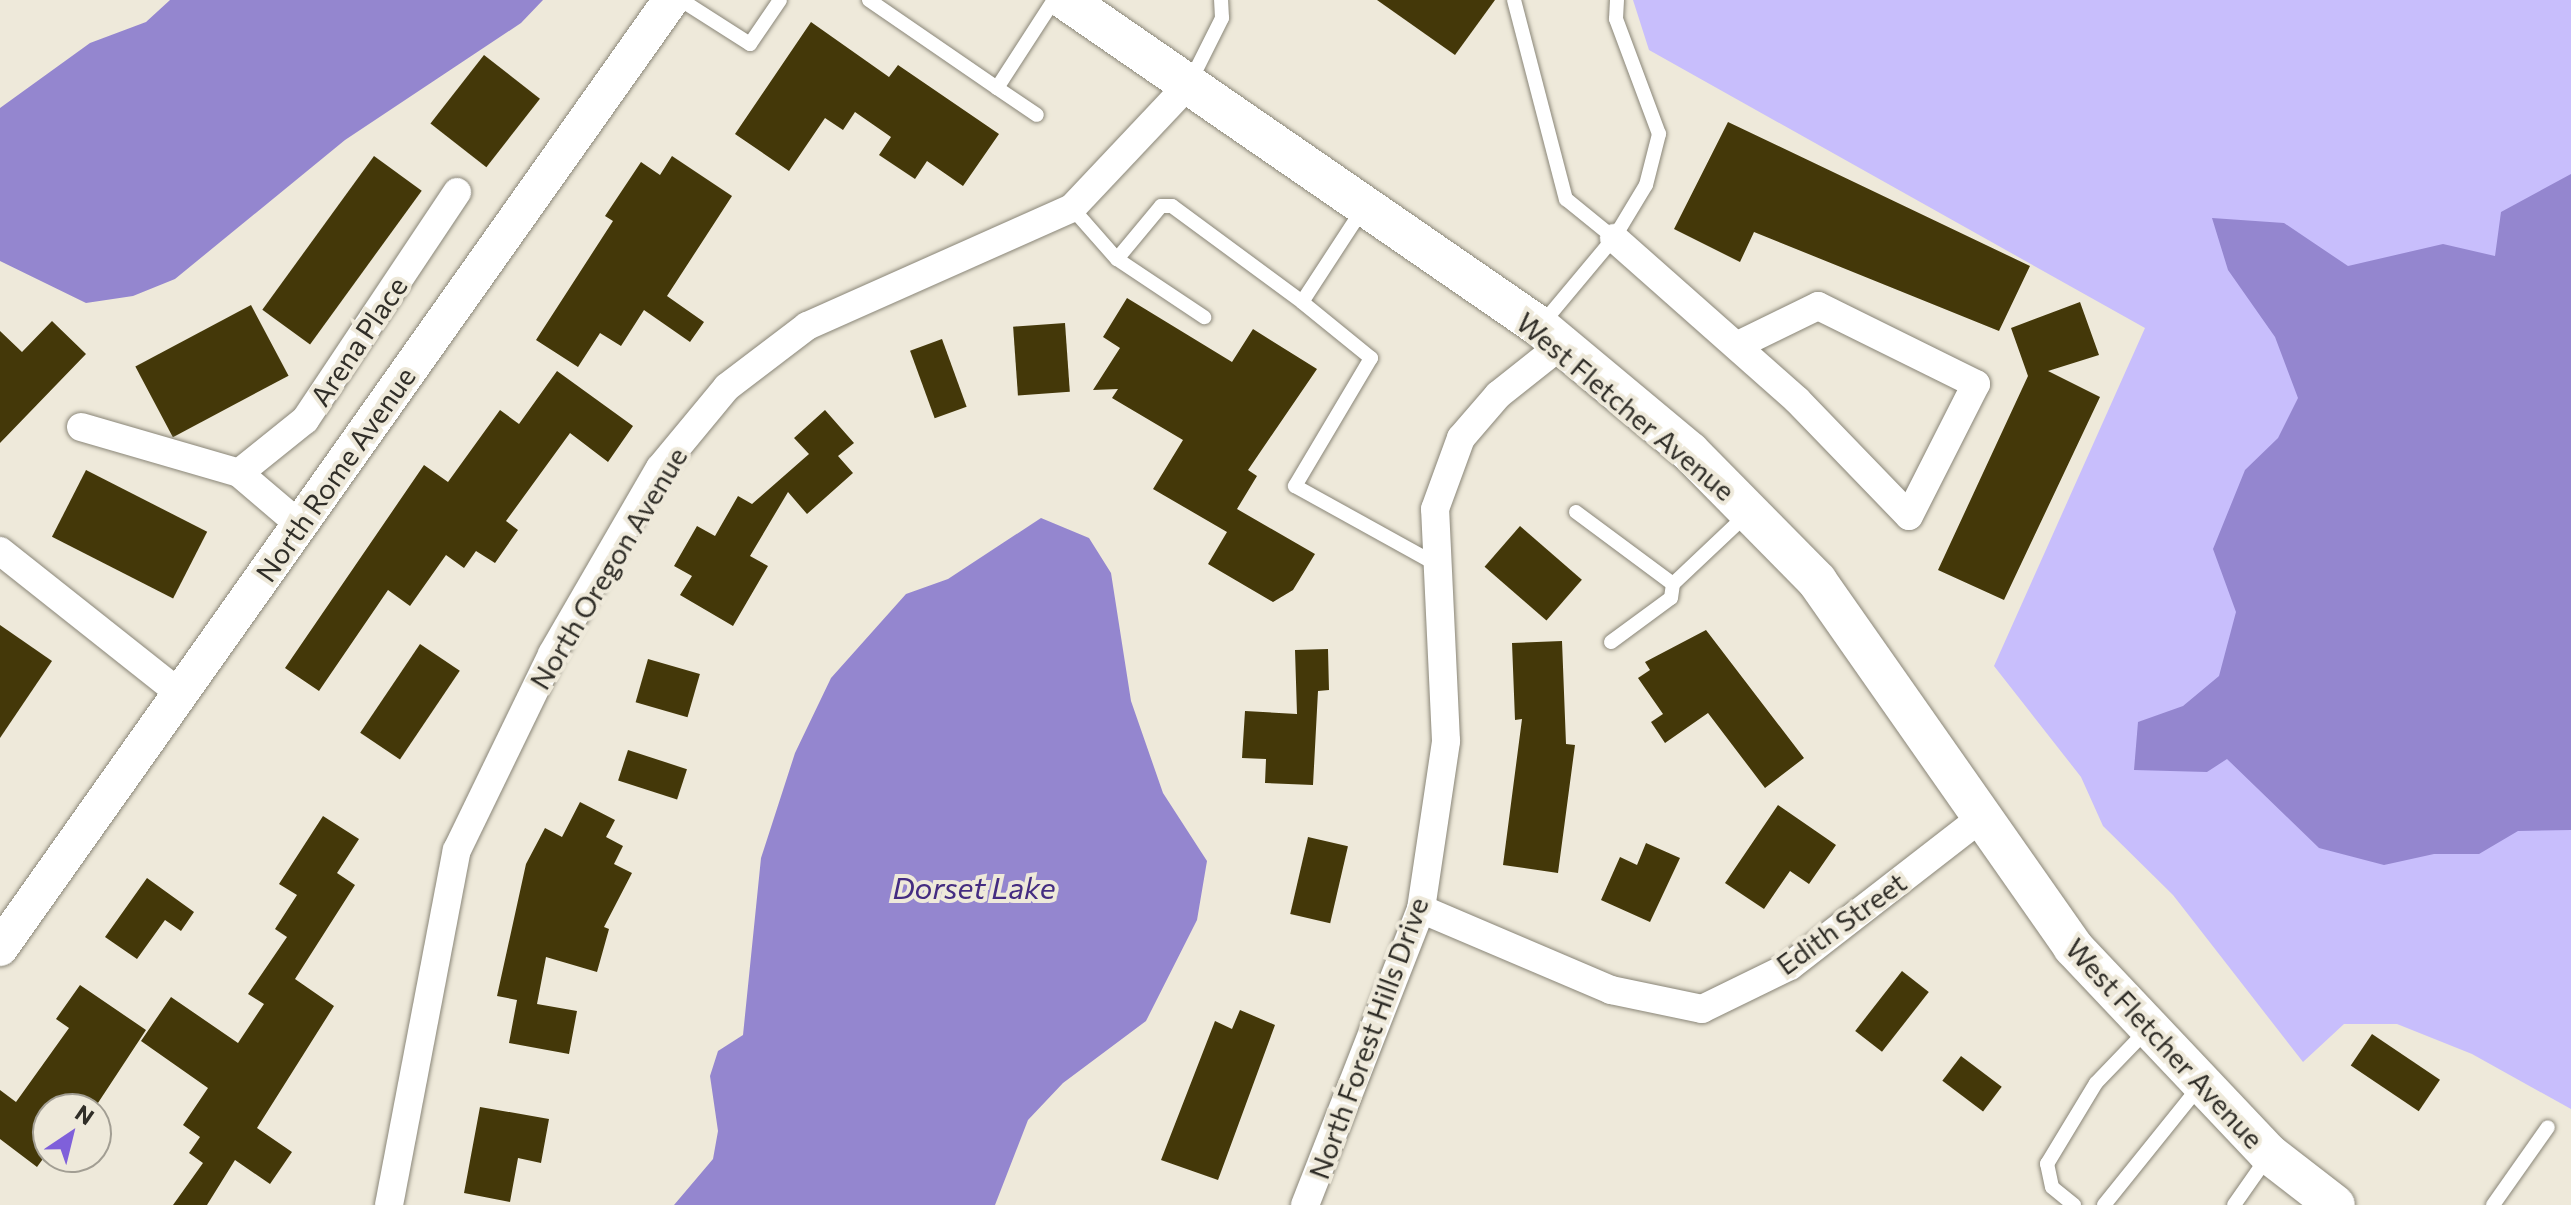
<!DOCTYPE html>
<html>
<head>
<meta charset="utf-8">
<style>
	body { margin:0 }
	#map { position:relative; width:2571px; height:1205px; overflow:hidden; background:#eee9da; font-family:Commissioner,sans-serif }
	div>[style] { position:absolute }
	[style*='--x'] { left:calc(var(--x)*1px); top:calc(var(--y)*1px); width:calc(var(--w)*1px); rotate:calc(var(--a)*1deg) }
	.green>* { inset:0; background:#c8befc }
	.water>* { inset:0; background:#9486cf }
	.building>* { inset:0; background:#443809; transform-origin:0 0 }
	.roads { filter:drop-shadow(0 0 2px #8a8678) drop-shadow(0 0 2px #8a8678) }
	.service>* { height:14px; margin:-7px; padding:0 7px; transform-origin:7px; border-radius:7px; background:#fff }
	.minor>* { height:28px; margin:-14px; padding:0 14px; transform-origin:14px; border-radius:14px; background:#fff }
	.tertiary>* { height:36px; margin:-18px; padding:0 18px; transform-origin:18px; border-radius:18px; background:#fff }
	.secondary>* { height:40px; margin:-20px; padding:0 20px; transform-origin:20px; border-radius:20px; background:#fff }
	span { translate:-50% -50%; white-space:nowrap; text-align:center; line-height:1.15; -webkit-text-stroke:8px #eee9da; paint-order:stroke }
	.street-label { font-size:28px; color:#302e28 }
	.water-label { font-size:30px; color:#442c81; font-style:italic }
	.north { position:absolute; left:32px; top:1093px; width:80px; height:80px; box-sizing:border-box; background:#eee9da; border:2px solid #a29e93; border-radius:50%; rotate:35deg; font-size:22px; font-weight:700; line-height:32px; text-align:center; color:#302e28 }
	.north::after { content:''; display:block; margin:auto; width:28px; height:36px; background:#7f60da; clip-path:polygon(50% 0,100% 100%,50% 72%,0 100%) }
</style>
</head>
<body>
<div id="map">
	<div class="green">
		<i style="clip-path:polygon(1633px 0,2571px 0,2571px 1109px,2472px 1054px,2397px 1024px,2344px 1024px,2303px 1062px,2173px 895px,2103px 826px,2081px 777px,1994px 666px,2145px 328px,1649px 50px)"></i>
	</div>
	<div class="water">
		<i style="clip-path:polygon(170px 0,543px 0,521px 23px,345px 140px,175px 279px,133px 296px,86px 303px,0 261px,0 108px,90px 43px,146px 22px)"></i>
		<i style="clip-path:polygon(2571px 174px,2571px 830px,2518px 831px,2479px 854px,2434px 854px,2384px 865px,2319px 848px,2227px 759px,2207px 772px,2134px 770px,2138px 722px,2183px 706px,2219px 676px,2236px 612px,2213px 549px,2245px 470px,2278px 438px,2298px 398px,2275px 337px,2228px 270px,2212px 218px,2284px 223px,2348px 266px,2443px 244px,2495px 256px,2501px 212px)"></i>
		<i style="clip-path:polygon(1041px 518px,1089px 538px,1111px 573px,1131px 701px,1163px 793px,1207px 861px,1197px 920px,1146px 1021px,1063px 1083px,1028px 1120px,995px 1205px,674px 1205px,713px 1159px,718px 1131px,710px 1076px,718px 1051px,743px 1035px,761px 858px,795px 753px,831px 678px,906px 594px,948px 579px)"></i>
	</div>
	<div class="building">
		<i style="clip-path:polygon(1377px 0,1495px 0,1455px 55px)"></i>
		<i style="clip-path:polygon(811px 22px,889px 77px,898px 65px,999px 134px,963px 186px,927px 161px,915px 179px,879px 155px,891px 137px,855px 112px,843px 130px,825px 118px,789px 171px,735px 134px)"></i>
		<i style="left:484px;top:55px;width:71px;height:87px;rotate:38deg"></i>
		<i style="clip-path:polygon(1728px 122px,2030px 266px,1999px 331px,1754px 232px,1740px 262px,1674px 229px)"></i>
		<i style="left:374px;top:156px;width:59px;height:190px;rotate:36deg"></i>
		<i style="clip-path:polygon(672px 156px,732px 196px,667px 296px,704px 322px,690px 342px,644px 310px,621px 346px,600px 333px,578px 367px,536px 340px,613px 221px,605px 216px,641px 162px,660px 175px)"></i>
		<i style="clip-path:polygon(1127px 298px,1232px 362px,1253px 329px,1317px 369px,1248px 470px,1257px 476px,1237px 509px,1315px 554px,1293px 590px,1273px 602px,1208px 564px,1227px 532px,1153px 489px,1183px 440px,1112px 398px,1118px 389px,1093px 390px,1120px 348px,1103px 337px)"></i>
		<i style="clip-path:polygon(2080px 302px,2099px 355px,2048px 371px,2100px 397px,2004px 600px,1938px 570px,2028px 376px,2011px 328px)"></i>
		<i style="left:251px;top:305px;width:80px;height:131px;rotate:62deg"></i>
		<i style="clip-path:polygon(52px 321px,86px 354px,0 443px,0 331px,22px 352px)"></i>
		<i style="left:1065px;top:323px;width:69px;height:52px;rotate:86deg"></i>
		<i style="left:942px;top:339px;width:72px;height:34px;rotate:70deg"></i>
		<i style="clip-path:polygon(557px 371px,633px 426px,608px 462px,570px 433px,506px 521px,518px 530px,495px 563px,476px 551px,464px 568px,446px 555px,410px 606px,388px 590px,319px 691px,285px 668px,424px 465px,448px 482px,500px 410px,519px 424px)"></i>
		<i style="clip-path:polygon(825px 410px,854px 443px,838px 456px,853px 473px,807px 514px,788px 492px,750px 556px,768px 566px,733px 626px,680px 595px,692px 576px,674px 566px,697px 526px,715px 536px,738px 496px,752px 504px,809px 454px,794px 438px)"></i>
		<i style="left:86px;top:470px;width:136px;height:75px;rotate:27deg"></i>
		<i style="left:1520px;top:526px;width:82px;height:54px;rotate:41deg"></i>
		<i style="clip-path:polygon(0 625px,52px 661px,0 738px)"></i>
		<i style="clip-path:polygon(1706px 630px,1804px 758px,1765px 788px,1708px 713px,1665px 743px,1651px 722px,1663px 714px,1638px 678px,1650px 670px,1645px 662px)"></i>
		<i style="clip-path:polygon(1562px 641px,1566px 744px,1575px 745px,1558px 873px,1503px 865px,1522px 719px,1515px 720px,1512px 643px)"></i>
		<i style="left:420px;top:644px;width:48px;height:107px;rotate:34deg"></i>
		<i style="clip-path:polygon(1328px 649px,1329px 690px,1318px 691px,1313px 785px,1265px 783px,1266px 759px,1242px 758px,1245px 711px,1297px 714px,1295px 650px)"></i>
		<i style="left:648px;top:659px;width:54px;height:45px;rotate:16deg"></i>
		<i style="left:628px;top:750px;width:62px;height:32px;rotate:18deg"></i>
		<i style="clip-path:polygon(580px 802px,615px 820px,606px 837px,623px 846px,614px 864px,632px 873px,604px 927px,609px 929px,597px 972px,546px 957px,537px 1004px,577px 1011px,569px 1054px,509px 1043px,517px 1000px,497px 996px,526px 864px,545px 828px,562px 837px)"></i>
		<i style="clip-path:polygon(1778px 805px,1836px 845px,1809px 884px,1790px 871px,1764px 909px,1725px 883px)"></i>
		<i style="clip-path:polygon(323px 816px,359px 839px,337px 873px,355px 885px,295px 979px,334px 1006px,257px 1128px,292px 1152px,270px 1184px,235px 1160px,207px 1205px,173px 1205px,203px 1163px,189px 1153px,200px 1137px,183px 1125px,208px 1088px,141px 1041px,171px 997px,238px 1043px,264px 1004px,248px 994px,287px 937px,275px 929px,297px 895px,279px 884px)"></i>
		<i style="left:1308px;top:837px;width:41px;height:79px;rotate:13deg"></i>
		<i style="clip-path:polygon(1646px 843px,1680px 858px,1650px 922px,1601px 900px,1620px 857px,1637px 865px)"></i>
		<i style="clip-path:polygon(147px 878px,194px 912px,181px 931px,165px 920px,137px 959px,105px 937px)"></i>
		<i style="left:1902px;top:971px;width:34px;height:76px;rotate:38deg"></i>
		<i style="clip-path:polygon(80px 985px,146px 1030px,94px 1109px,48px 1109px,48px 1152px,37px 1167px,0 1139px,0 1090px,16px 1102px,69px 1028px,56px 1019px)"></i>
		<i style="clip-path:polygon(1240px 1010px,1275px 1025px,1218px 1180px,1161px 1160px,1215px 1021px,1232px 1029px)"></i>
		<i style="left:2372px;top:1034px;width:82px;height:38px;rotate:34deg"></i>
		<i style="left:1961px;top:1056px;width:51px;height:31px;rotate:37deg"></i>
		<i style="clip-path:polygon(480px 1107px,549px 1119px,541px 1163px,518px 1158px,510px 1202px,464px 1193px)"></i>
	</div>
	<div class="roads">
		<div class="service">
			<i style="--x:681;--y:0;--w:82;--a:32.5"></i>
			<i style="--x:750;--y:44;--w:53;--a:-55.7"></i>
			<i style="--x:869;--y:0;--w:155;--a:34.5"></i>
			<i style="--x:997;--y:88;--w:105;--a:-57.1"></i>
			<i style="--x:1514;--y:0;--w:206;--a:75.4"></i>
			<i style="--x:1566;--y:199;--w:62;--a:39.1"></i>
			<i style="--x:1189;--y:84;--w:74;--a:-63.4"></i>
			<i style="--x:1222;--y:18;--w:18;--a:-93"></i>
			<i style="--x:997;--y:88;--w:48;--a:34"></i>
			<i style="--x:1364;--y:207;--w:113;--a:123.1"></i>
			<i style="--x:1302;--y:302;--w:89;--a:39.1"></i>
			<i style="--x:1371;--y:358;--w:149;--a:120.7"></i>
			<i style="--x:1295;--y:486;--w:161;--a:29"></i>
			<i style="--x:1072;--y:208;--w:68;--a:48.6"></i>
			<i style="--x:1117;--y:259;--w:105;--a:33.7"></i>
			<i style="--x:1117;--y:259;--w:69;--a:-50.3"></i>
			<i style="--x:1161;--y:206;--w:11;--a:0"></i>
			<i style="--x:1172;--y:206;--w:162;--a:36.4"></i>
			<i style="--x:1542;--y:324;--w:112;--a:-50.1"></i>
			<i style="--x:1614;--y:238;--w:62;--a:-58.9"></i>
			<i style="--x:1646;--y:185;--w:53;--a:-75.7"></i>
			<i style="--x:1659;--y:134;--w:123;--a:-110.5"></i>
			<i style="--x:1616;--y:19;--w:19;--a:-87"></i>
			<i style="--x:1576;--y:512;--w:121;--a:36.6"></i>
			<i style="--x:1673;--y:584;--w:100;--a:-43.4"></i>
			<i style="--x:1611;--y:642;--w:74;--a:-36.3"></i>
			<i style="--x:1671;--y:598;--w:14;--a:-82"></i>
			<i style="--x:2074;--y:1205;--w:28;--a:-141"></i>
			<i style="--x:2052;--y:1187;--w:24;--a:-102"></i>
			<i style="--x:2047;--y:1164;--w:95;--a:-58.8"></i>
			<i style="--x:2096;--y:1083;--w:72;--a:-46.1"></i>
			<i style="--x:2104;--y:1205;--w:151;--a:-51.2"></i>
			<i style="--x:2234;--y:1205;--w:61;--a:-55"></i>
			<i style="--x:2493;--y:1205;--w:95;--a:-54.8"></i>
		</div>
		<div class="minor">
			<i style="--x:1614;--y:238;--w:244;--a:41.5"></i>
			<i style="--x:1797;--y:400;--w:161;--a:46"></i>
			<i style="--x:1909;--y:516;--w:148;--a:-63.1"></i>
			<i style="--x:1976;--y:384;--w:176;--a:-153.7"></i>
			<i style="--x:1818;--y:306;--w:89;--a:154"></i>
			<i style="--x:81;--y:427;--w:165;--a:16.2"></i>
			<i style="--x:300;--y:525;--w:80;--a:-139.6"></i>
			<i style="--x:239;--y:473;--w:85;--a:-38.8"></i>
			<i style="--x:305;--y:420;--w:274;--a:-56.3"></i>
			<i style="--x:0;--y:551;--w:228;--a:38.4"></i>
			<i style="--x:1421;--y:909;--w:207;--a:23.1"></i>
			<i style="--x:1611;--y:990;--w:93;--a:11.8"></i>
			<i style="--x:1702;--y:1009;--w:98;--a:-26"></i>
			<i style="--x:1790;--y:966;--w:242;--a:-37.8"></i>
			<i style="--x:389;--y:1205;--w:361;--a:-79.2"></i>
			<i style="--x:457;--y:850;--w:218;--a:-64.1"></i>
			<i style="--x:552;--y:654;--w:215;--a:-59.9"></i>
			<i style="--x:660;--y:468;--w:105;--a:-50.4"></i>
			<i style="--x:727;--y:387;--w:101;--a:-37.3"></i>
			<i style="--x:807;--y:326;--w:290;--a:-24"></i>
			<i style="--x:1072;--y:208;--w:169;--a:-46.7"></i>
			<i style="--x:1305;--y:1205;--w:318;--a:-68.6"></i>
			<i style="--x:1421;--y:909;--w:170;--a:-81.5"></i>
			<i style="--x:1446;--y:741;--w:232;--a:-92.7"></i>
			<i style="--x:1435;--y:509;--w:76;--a:-69.9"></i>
			<i style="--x:1461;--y:438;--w:57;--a:-49.3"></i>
			<i style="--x:1498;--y:395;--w:80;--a:-38.4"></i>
		</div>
		<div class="tertiary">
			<i style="--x:0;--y:948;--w:1161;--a:-54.71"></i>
		</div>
		<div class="secondary">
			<i style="--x:1066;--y:0;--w:576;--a:34.6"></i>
			<i style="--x:1540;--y:327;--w:195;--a:39.8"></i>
			<i style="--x:1690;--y:452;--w:181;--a:45.4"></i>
			<i style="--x:1817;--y:581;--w:447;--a:55"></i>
			<i style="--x:2073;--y:947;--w:285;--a:46.6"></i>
			<i style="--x:2269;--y:1154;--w:83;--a:37.7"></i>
		</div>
	</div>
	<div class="street-label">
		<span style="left:358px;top:341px;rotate:-56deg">Arena Place</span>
		<span style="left:1626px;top:406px;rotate:40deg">West Fletcher Avenue</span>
		<span style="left:335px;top:474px;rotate:-55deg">North Rome Avenue</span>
		<span style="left:608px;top:568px;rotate:-59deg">North Oregon Avenue</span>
		<span style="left:1841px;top:923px;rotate:-36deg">Edith Street</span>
		<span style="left:1368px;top:1038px;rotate:-70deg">North Forest Hills Drive</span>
		<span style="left:2165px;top:1043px;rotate:47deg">West Fletcher Avenue</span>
	</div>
	<div class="water-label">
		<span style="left:974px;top:887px">Dorset Lake</span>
	</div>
	<div class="north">N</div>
</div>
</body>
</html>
